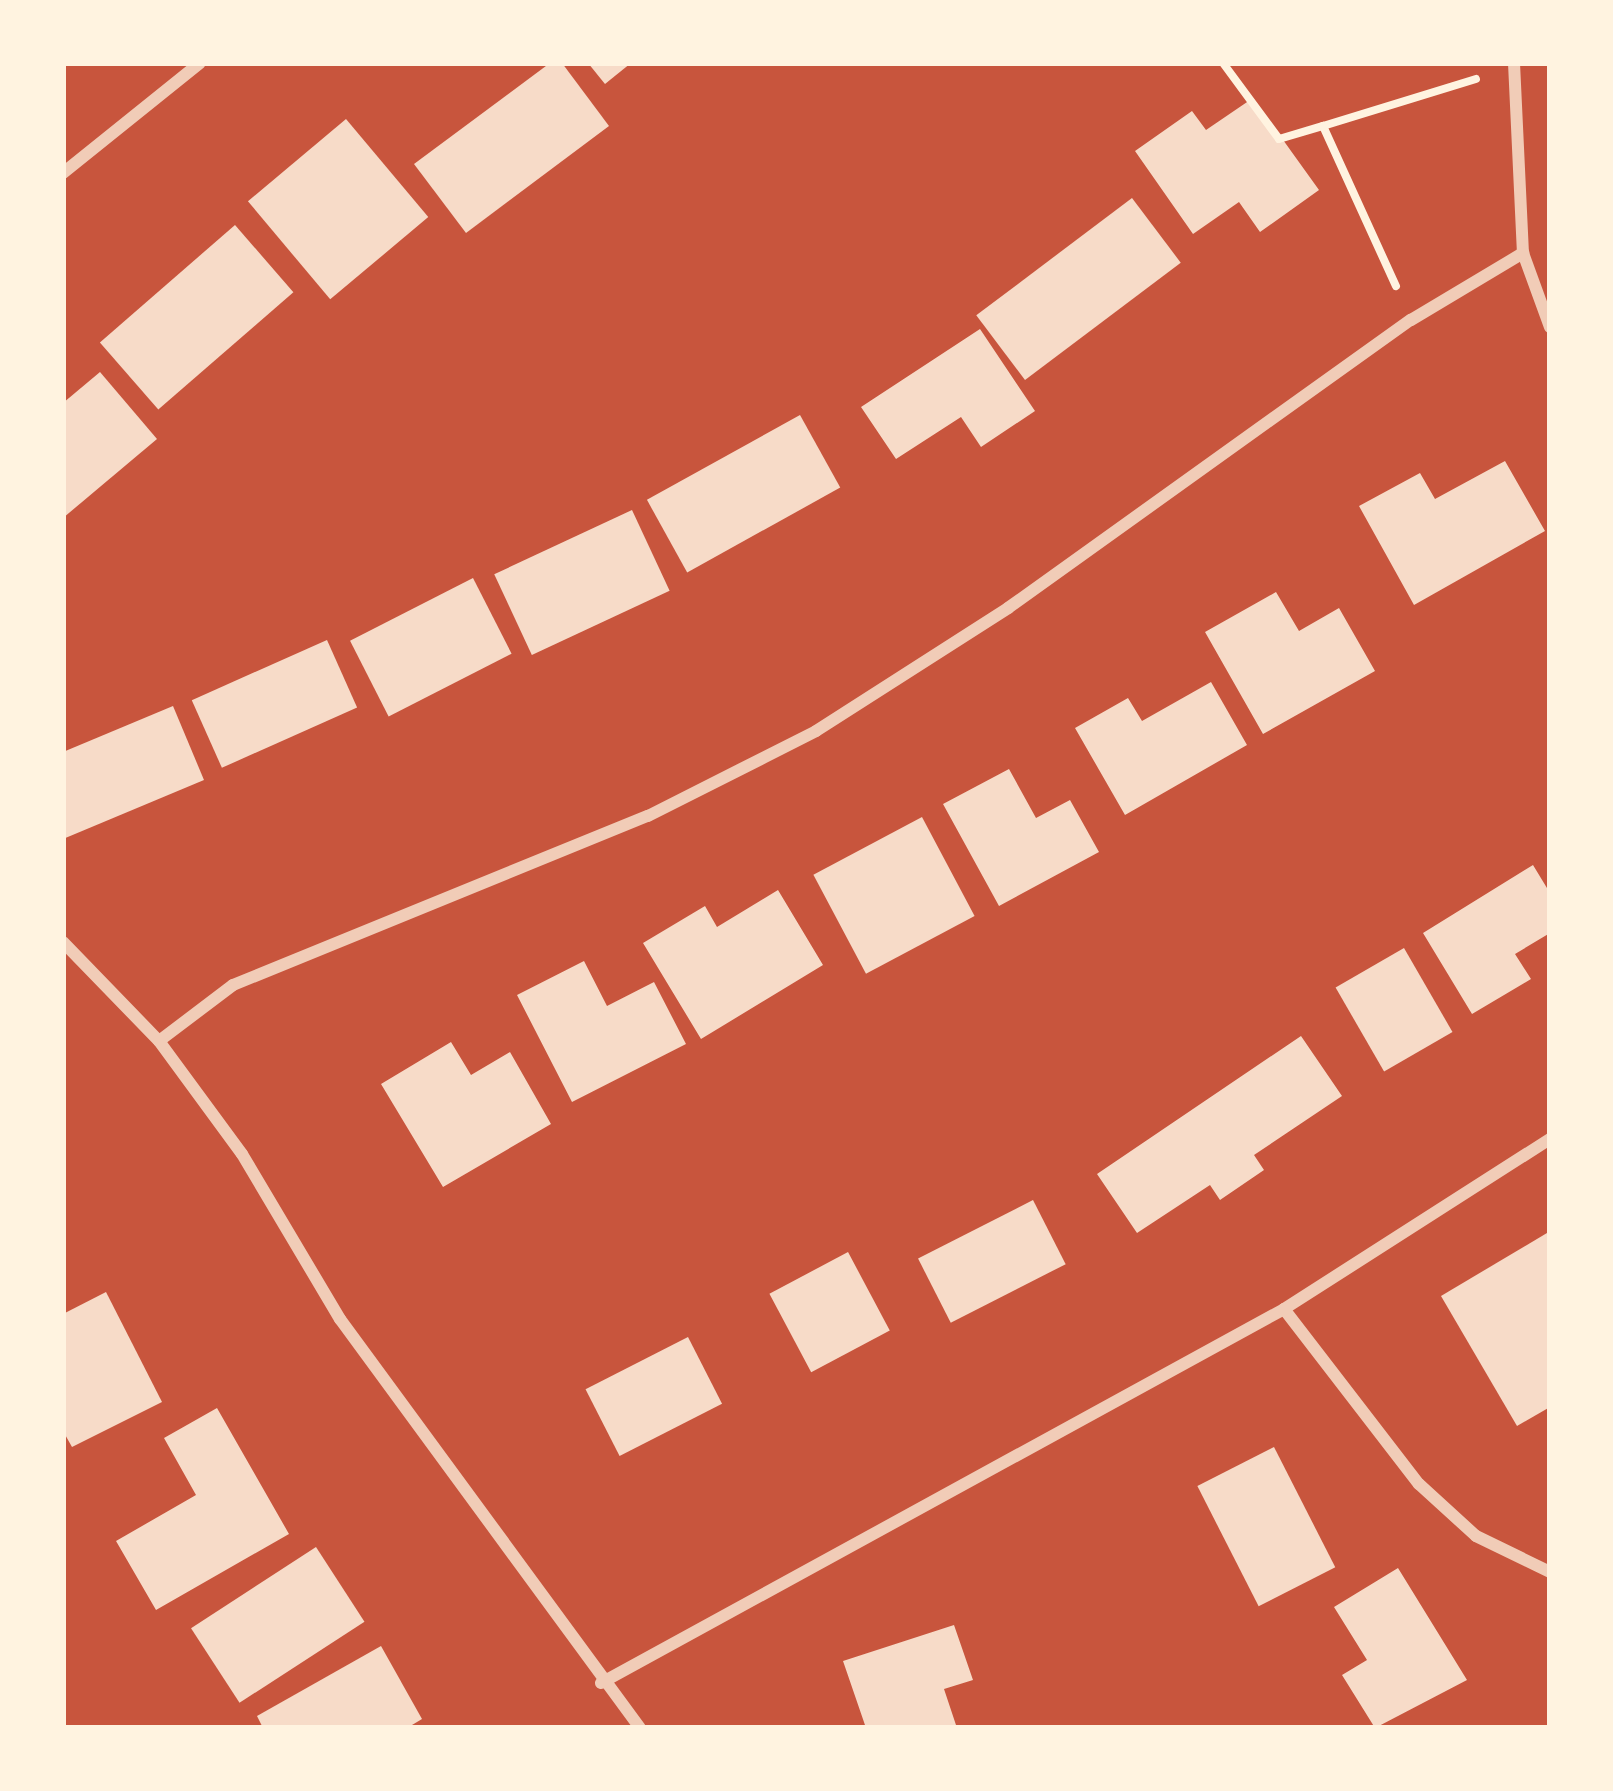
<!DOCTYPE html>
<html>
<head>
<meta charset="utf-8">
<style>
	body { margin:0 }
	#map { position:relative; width:1613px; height:1791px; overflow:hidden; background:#c8553d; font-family:"Exo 2",sans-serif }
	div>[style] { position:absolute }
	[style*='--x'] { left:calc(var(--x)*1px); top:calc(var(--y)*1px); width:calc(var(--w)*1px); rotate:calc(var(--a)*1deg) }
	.building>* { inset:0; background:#f7dbc8; transform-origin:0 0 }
	.path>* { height:8px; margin:-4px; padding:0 4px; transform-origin:4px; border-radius:4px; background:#fff3e0 }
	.minor>* { height:12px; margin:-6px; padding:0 6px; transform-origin:6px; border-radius:6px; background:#f1ccb7 }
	span { translate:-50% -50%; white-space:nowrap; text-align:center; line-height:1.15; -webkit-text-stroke:10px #fff3e0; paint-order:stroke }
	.frame { position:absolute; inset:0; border:66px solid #fff3e0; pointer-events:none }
</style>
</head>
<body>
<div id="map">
	<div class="building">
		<i style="clip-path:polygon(550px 63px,562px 63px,609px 126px,466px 233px,414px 164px)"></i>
		<i style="clip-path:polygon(588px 63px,631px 63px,605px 84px)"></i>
		<i style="clip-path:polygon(1253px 98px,1319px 190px,1260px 232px,1239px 202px,1193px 234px,1135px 151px,1192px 111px,1206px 130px)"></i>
		<i style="left:346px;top:119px;width:128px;height:128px;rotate:50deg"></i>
		<i style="left:1132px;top:198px;width:81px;height:195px;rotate:53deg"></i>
		<i style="left:235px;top:225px;width:89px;height:179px;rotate:49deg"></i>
		<i style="clip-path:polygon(980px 329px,1035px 411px,981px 447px,961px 417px,896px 459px,861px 407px)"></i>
		<i style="clip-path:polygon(100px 372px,157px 439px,63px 518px,63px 403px)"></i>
		<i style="left:800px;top:415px;width:83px;height:175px;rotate:61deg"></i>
		<i style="clip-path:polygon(1505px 461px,1545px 531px,1414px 605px,1359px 506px,1420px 473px,1435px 499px)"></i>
		<i style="left:632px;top:510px;width:89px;height:152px;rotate:65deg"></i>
		<i style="left:473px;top:578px;width:85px;height:138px;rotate:63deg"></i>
		<i style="clip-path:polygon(1276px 592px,1299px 631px,1339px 608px,1375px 671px,1263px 734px,1205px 632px)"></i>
		<i style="left:327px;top:640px;width:74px;height:148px;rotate:66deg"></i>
		<i style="clip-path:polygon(1211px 682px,1247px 745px,1125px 815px,1075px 728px,1128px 698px,1142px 721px)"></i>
		<i style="clip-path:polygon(173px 706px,204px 780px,63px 839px,63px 752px)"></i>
		<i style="clip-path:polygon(1009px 769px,1036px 818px,1070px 800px,1099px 852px,999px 906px,943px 804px)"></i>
		<i style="left:922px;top:817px;width:112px;height:123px;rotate:62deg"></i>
		<i style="clip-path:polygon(1533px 865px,1550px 893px,1550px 933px,1515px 954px,1531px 979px,1472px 1014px,1423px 933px)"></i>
		<i style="clip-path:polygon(778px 890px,823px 965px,701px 1039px,643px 943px,705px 906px,717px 927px)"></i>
		<i style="left:1404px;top:948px;width:97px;height:79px;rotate:60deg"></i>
		<i style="clip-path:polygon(584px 961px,607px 1006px,654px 982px,686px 1044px,572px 1102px,517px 995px)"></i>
		<i style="clip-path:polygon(1301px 1036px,1342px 1096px,1254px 1155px,1264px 1170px,1220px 1200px,1210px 1185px,1137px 1233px,1097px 1174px)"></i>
		<i style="clip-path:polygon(451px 1042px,471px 1075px,510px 1052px,551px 1124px,443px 1187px,381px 1084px)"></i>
		<i style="left:1033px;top:1200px;width:72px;height:129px;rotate:63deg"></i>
		<i style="clip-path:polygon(1547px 1233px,1550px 1407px,1517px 1426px,1441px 1296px)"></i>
		<i style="left:848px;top:1252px;width:89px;height:89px;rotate:62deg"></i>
		<i style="clip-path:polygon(106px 1292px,162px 1402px,72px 1447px,63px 1431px,63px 1314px)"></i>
		<i style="left:688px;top:1337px;width:75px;height:115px;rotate:63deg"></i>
		<i style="clip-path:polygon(217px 1408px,289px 1534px,156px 1610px,116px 1541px,196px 1495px,164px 1438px)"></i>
		<i style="left:1274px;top:1447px;width:135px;height:86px;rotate:63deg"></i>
		<i style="left:316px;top:1547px;width:89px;height:149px;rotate:57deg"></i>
		<i style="clip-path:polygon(1398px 1568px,1467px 1680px,1375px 1728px,1342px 1675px,1367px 1660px,1334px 1607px)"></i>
		<i style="clip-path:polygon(954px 1625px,973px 1680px,944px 1689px,957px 1728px,866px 1728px,843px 1661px)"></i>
		<i style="clip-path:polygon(381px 1646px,422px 1719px,407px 1728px,263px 1728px,257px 1716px)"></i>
	</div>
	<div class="path">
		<i style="--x:1223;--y:63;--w:94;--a:53.6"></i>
		<i style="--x:1279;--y:139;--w:46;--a:-16.5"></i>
		<i style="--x:1323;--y:126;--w:176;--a:65.5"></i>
		<i style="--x:1323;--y:126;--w:160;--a:-17.1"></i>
	</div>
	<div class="minor">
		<i style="--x:1514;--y:63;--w:190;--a:87.3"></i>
		<i style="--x:1523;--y:253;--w:79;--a:70"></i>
		<i style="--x:63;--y:173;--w:176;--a:-38.8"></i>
		<i style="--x:63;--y:942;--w:138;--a:45.9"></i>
		<i style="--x:159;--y:1041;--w:140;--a:53.7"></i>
		<i style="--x:242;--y:1154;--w:192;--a:59.3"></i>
		<i style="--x:340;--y:1319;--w:507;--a:53.74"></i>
		<i style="--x:159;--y:1041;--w:93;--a:-37.1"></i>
		<i style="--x:233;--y:985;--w:448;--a:-22.2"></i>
		<i style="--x:648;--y:816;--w:188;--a:-26.8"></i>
		<i style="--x:816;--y:731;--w:228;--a:-32.6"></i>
		<i style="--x:1008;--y:608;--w:495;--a:-35.6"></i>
		<i style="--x:1411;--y:320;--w:131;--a:-30.9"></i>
		<i style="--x:1284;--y:1309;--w:221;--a:52.4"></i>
		<i style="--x:1419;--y:1484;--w:77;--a:42.4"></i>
		<i style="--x:1476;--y:1536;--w:82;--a:25.9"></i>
		<i style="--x:601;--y:1683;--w:779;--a:-28.7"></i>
		<i style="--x:1284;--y:1309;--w:316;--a:-32.6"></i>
	</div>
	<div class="frame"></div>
</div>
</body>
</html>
